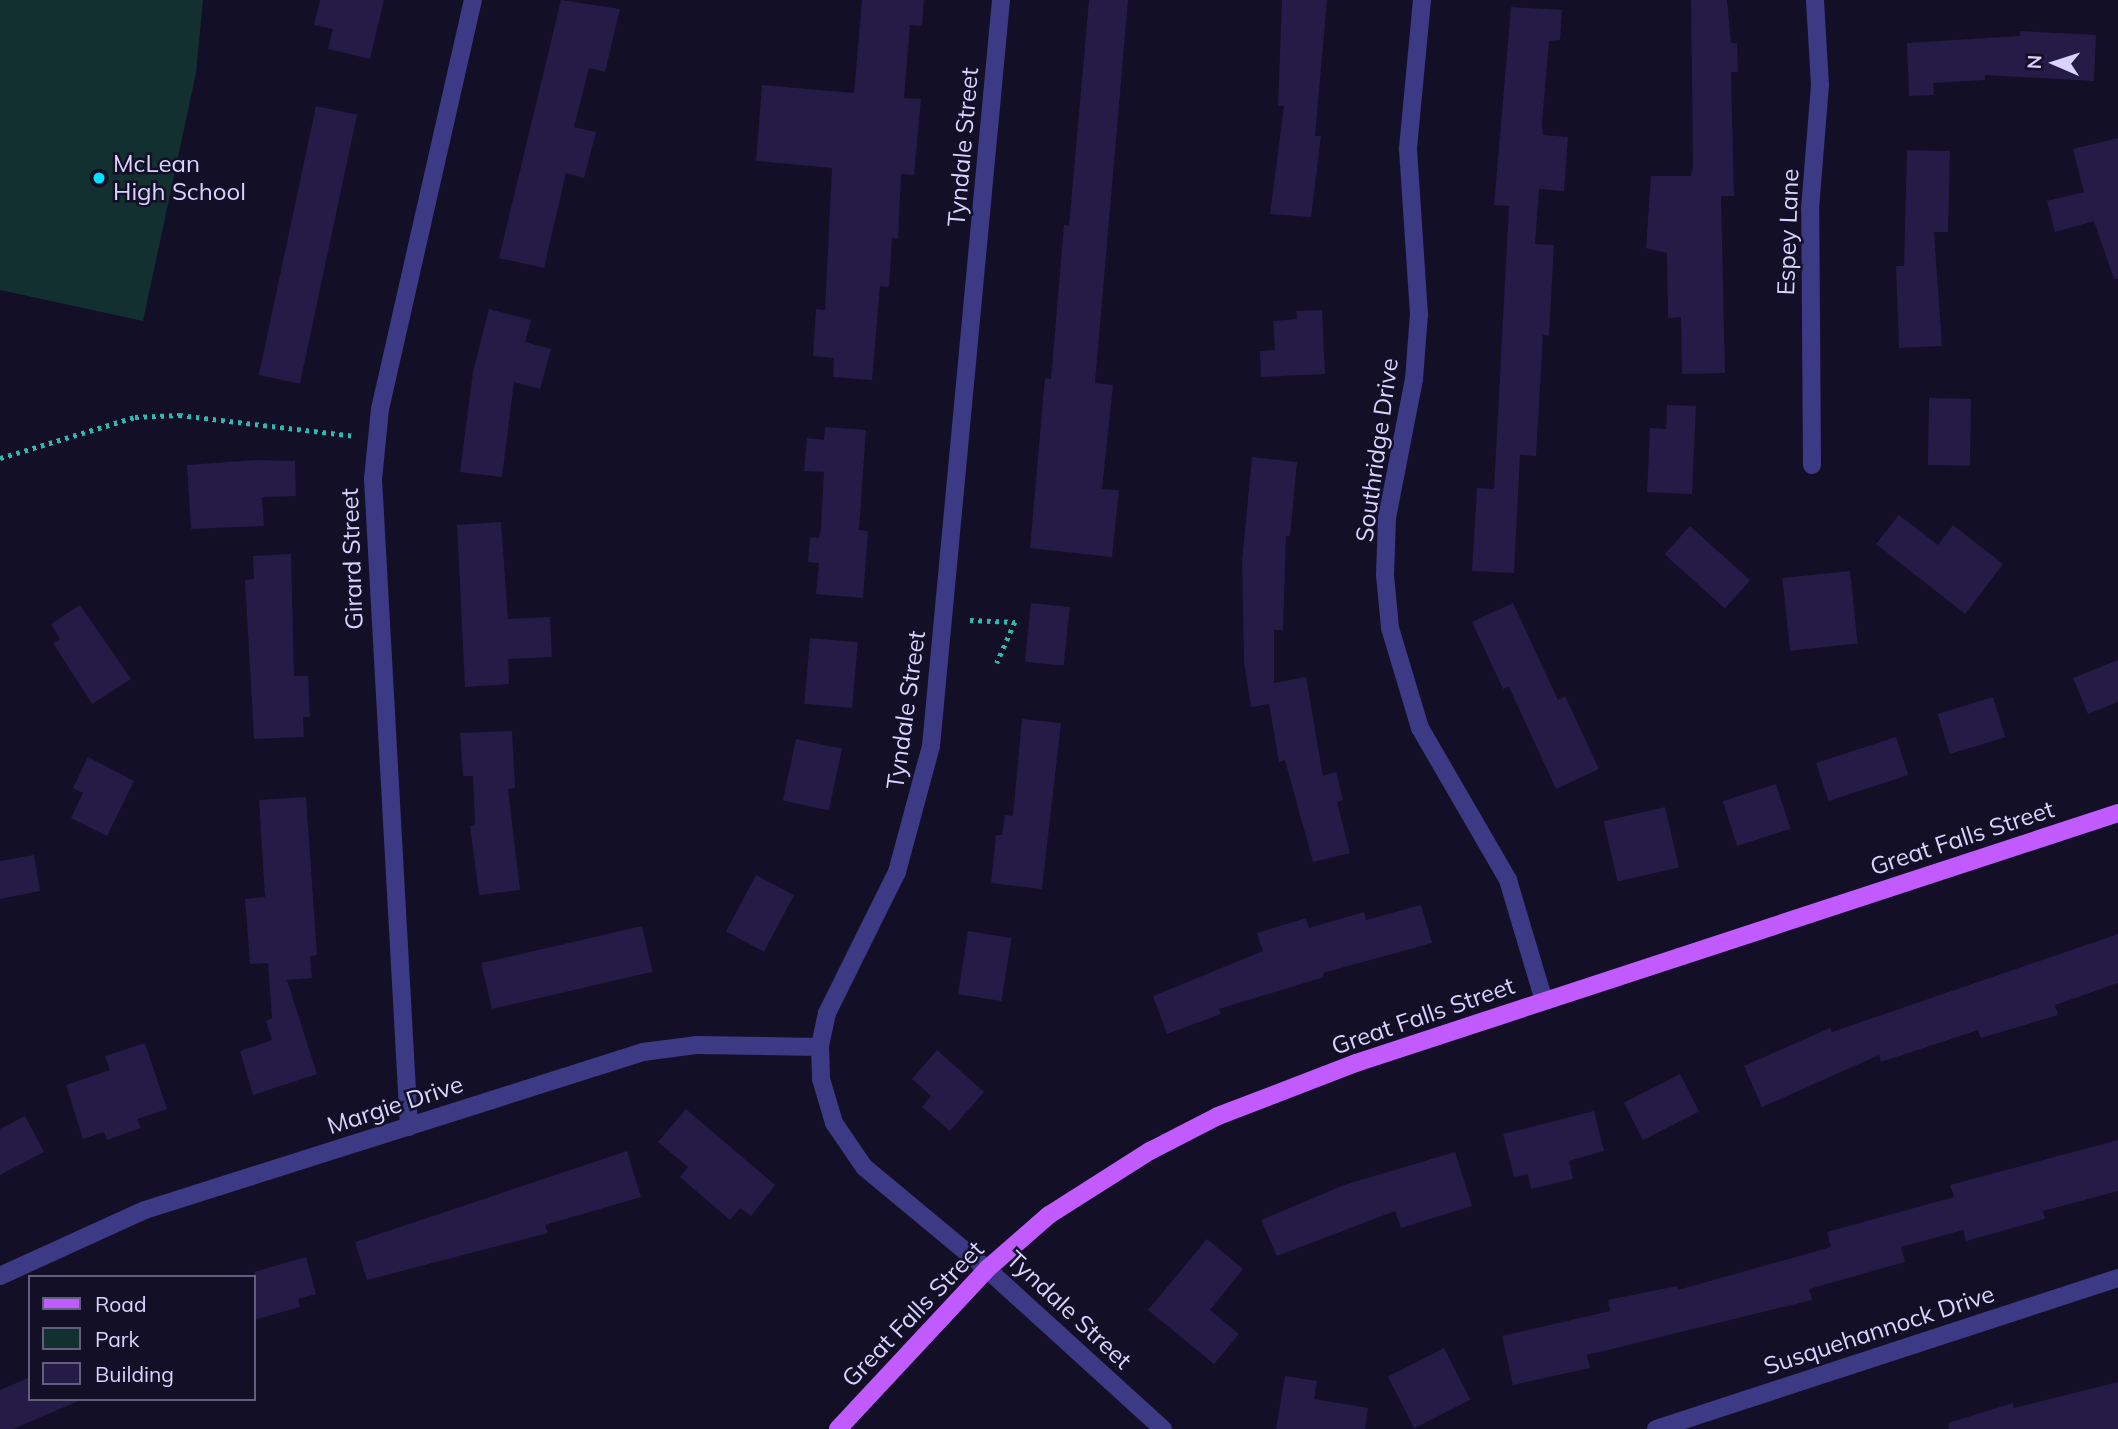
<!DOCTYPE html>
<html>
<head>
<meta charset="utf-8">
<style>
	body { margin:0 }
	#map { position:relative; width:2118px; height:1429px; overflow:hidden; background:#130f26; font-family:Mulish,sans-serif }
	div>[style] { position:absolute }
	[style*='--x'] { left:calc(var(--x)*1px); top:calc(var(--y)*1px); width:calc(var(--w)*1px); rotate:calc(var(--a)*1deg) }
	.green>* { inset:0; background:#12302f }
	.building>* { inset:0; background:#241b47; transform-origin:0 0 }
	.path>* { height:4.5px; margin-top:-2.25px; transform-origin:0; background:repeating-linear-gradient(90deg,#2fb8b0 0 3.5px,transparent 0 8.5px) }
	.minor>* { height:18px; margin:-9px; padding:0 9px; transform-origin:9px; border-radius:9px; background:#3d3a85 }
	.major>* { height:18px; margin:-9px; padding:0 9px; transform-origin:9px; border-radius:9px; background:#c25bff }
	.dots>* { width:19px; height:19px; translate:-50% -50%; box-sizing:border-box; border:4px solid #130f26; border-radius:50% }
	span { translate:-50% -50%; white-space:nowrap; text-align:center; line-height:1.15; -webkit-text-stroke:5px #130f26; paint-order:stroke }
	.street-label { font-size:24px; color:#d9d4ff }
	.poi-label { font-size:24px; color:#d9d4ff }
	.left { translate:0 -50%; text-align:left }
	.legend { position:absolute; left:28px; top:1275px; width:228px; height:126px; box-sizing:border-box; background:#130f26; border:2px solid #625e7d; margin:0; padding:9px 12px; list-style:none; font-size:21px; color:#d9d4ff }
	.legend li { display:flex; align-items:center; gap:14px; height:35px }
	.legend b { width:35px; border:2px solid #625e7d }
	.north { position:absolute; left:2020px; top:28px; width:70px; height:70px; -webkit-text-stroke:5px #130f26; paint-order:stroke; rotate:273deg; font-size:19px; font-weight:700; line-height:28px; text-align:center; color:#d9d4ff }
	.north::after { content:''; display:block; margin:auto; width:24px; height:32px; background:#d9d4ff; clip-path:polygon(50% 0,100% 100%,50% 72%,0 100%) }
</style>
</head>
<body>
<div id="map">
	<div class="green">
		<i style="clip-path:polygon(0 0,203px 0,196px 73px,143px 321px,0 290px)"></i>
	</div>
	<div class="building">
		<i style="clip-path:polygon(320px 0,384px 0,370px 59px,328px 49px,333px 29px,314px 25px)"></i>
		<i style="clip-path:polygon(561px 0,620px 9px,605px 72px,589px 68px,574px 127px,596px 132px,584px 178px,566px 173px,544px 268px,499px 258px)"></i>
		<i style="clip-path:polygon(862px 0,924px 0,922px 26px,910px 25px,904px 98px,921px 99px,914px 175px,901px 174px,898px 239px,892px 238px,889px 287px,880px 286px,872px 380px,833px 377px,834px 358px,813px 356px,816px 309px,825px 310px,832px 168px,756px 161px,762px 85px,854px 93px)"></i>
		<i style="clip-path:polygon(1089px 0,1128px 0,1095px 383px,1113px 385px,1102px 489px,1119px 490px,1112px 557px,1030px 548px,1045px 378px,1051px 379px,1064px 225px,1069px 226px)"></i>
		<i style="clip-path:polygon(1282px 0,1327px 0,1315px 136px,1321px 136px,1311px 217px,1270px 214px,1284px 106px,1278px 106px)"></i>
		<i style="clip-path:polygon(1691px 0,1727px 0,1731px 43px,1737px 43px,1738px 72px,1731px 72px,1734px 196px,1721px 196px,1725px 373px,1682px 374px,1681px 317px,1668px 318px,1667px 253px,1646px 248px,1651px 176px,1691px 176px,1693px 166px)"></i>
		<i style="clip-path:polygon(1511px 7px,1562px 10px,1560px 40px,1549px 41px,1542px 123px,1543px 135px,1568px 137px,1564px 191px,1539px 189px,1535px 244px,1554px 245px,1549px 336px,1543px 335px,1536px 456px,1520px 455px,1514px 573px,1472px 571px,1477px 488px,1494px 489px,1509px 206px,1494px 205px)"></i>
		<i style="clip-path:polygon(2020px 31px,2096px 35px,2094px 81px,1985px 75px,1985px 80px,1933px 83px,1934px 95px,1909px 96px,1907px 43px,2020px 36px)"></i>
		<i style="left:316px;top:106px;width:42px;height:275px;rotate:12deg"></i>
		<i style="clip-path:polygon(2118px 138px,2118px 279px,2114px 279px,2094px 221px,2055px 232px,2047px 201px,2084px 192px,2073px 149px)"></i>
		<i style="clip-path:polygon(1907px 150px,1950px 151px,1948px 232px,1934px 232px,1942px 346px,1899px 348px,1896px 266px,1904px 266px)"></i>
		<i style="clip-path:polygon(489px 309px,531px 320px,525px 342px,551px 349px,540px 389px,514px 382px,502px 477px,460px 472px,473px 372px)"></i>
		<i style="clip-path:polygon(1322px 310px,1325px 374px,1261px 377px,1260px 351px,1275px 350px,1273px 321px,1297px 319px,1296px 311px)"></i>
		<i style="left:1929px;top:398px;width:42px;height:67px;rotate:1deg"></i>
		<i style="clip-path:polygon(1667px 405px,1696px 406px,1692px 494px,1647px 492px,1650px 428px,1666px 429px)"></i>
		<i style="clip-path:polygon(825px 427px,866px 430px,859px 530px,868px 531px,863px 598px,816px 594px,819px 563px,808px 562px,810px 537px,819px 538px,821px 527px,824px 472px,804px 471px,807px 438px,824px 440px)"></i>
		<i style="clip-path:polygon(1252px 457px,1297px 462px,1290px 536px,1286px 536px,1283px 630px,1274px 630px,1274px 683px,1306px 677px,1323px 776px,1336px 772px,1343px 800px,1337px 802px,1350px 853px,1313px 862px,1285px 760px,1279px 762px,1269px 704px,1251px 707px,1244px 662px,1242px 562px)"></i>
		<i style="clip-path:polygon(257px 460px,295px 461px,296px 496px,262px 497px,264px 526px,191px 529px,187px 465px)"></i>
		<i style="clip-path:polygon(1899px 515px,1938px 545px,1953px 525px,2003px 564px,1965px 614px,1876px 544px)"></i>
		<i style="clip-path:polygon(501px 522px,508px 619px,550px 617px,552px 657px,508px 659px,509px 684px,465px 687px,457px 525px)"></i>
		<i style="left:1690px;top:526px;width:81px;height:38px;rotate:42deg"></i>
		<i style="clip-path:polygon(291px 554px,294px 676px,308px 676px,310px 717px,303px 717px,304px 737px,254px 739px,245px 580px,254px 579px,253px 556px)"></i>
		<i style="left:1850px;top:571px;width:73px;height:68px;rotate:84deg"></i>
		<i style="left:1031px;top:603px;width:39px;height:59px;rotate:6deg"></i>
		<i style="clip-path:polygon(1513px 603px,1558px 700px,1565px 696px,1599px 769px,1556px 789px,1509px 687px,1503px 689px,1472px 622px)"></i>
		<i style="clip-path:polygon(80px 605px,131px 679px,92px 704px,53px 643px,60px 639px,51px 624px)"></i>
		<i style="left:810px;top:638px;width:48px;height:66px;rotate:5deg"></i>
		<i style="clip-path:polygon(2118px 660px,2118px 702px,2088px 714px,2073px 678px)"></i>
		<i style="left:1993px;top:697px;width:42px;height:58px;rotate:73deg"></i>
		<i style="clip-path:polygon(1022px 719px,1061px 723px,1042px 889px,991px 883px,996px 835px,1002px 835px,1005px 815px,1013px 816px)"></i>
		<i style="clip-path:polygon(512px 731px,515px 788px,508px 789px,520px 890px,479px 895px,470px 826px,475px 825px,473px 776px,463px 776px,460px 733px)"></i>
		<i style="left:1896px;top:737px;width:40px;height:84px;rotate:72deg"></i>
		<i style="left:796px;top:739px;width:47px;height:63px;rotate:12deg"></i>
		<i style="clip-path:polygon(88px 757px,134px 781px,107px 836px,71px 818px,83px 793px,73px 788px)"></i>
		<i style="left:1776px;top:784px;width:47px;height:56px;rotate:72deg"></i>
		<i style="clip-path:polygon(306px 797px,317px 955px,310px 956px,312px 978px,287px 980px,317px 1074px,253px 1095px,240px 1051px,272px 1040px,266px 1021px,272px 1018px,268px 963px,250px 964px,245px 899px,265px 897px,259px 800px)"></i>
		<i style="left:1665px;top:807px;width:62px;height:63px;rotate:77deg"></i>
		<i style="clip-path:polygon(34px 855px,40px 891px,0 899px,0 861px)"></i>
		<i style="left:756px;top:875px;width:43px;height:64px;rotate:28deg"></i>
		<i style="clip-path:polygon(1421px 905px,1432px 943px,1323px 973px,1324px 977px,1219px 1009px,1221px 1014px,1167px 1034px,1153px 996px,1263px 951px,1257px 933px,1306px 918px,1309px 928px,1364px 912px,1366px 920px)"></i>
		<i style="left:642px;top:926px;width:47px;height:165px;rotate:77deg"></i>
		<i style="left:968px;top:931px;width:44px;height:64px;rotate:9deg"></i>
		<i style="clip-path:polygon(2118px 934px,2118px 983px,2055px 1005px,2058px 1015px,1981px 1038px,1978px 1030px,1881px 1062px,1879px 1055px,1762px 1107px,1744px 1066px,1830px 1028px,1832px 1032px)"></i>
		<i style="clip-path:polygon(145px 1043px,167px 1109px,137px 1119px,141px 1128px,107px 1140px,104px 1132px,83px 1139px,66px 1085px,110px 1070px,105px 1056px)"></i>
		<i style="clip-path:polygon(937px 1050px,984px 1092px,950px 1131px,922px 1107px,931px 1096px,912px 1079px)"></i>
		<i style="left:1680px;top:1074px;width:42px;height:63px;rotate:63deg"></i>
		<i style="clip-path:polygon(686px 1109px,775px 1185px,751px 1216px,740px 1208px,730px 1220px,680px 1177px,688px 1167px,658px 1142px)"></i>
		<i style="clip-path:polygon(1594px 1111px,1604px 1151px,1569px 1161px,1573px 1179px,1531px 1189px,1528px 1174px,1514px 1177px,1503px 1134px)"></i>
		<i style="clip-path:polygon(25px 1116px,44px 1152px,0 1175px,0 1129px)"></i>
		<i style="clip-path:polygon(2118px 1140px,2118px 1191px,2043px 1211px,2045px 1219px,1966px 1241px,1963px 1230px,1901px 1247px,1905px 1262px,1809px 1289px,1812px 1300px,1587px 1355px,1590px 1368px,1513px 1385px,1502px 1336px,1610px 1311px,1608px 1300px,1677px 1286px,1678px 1290px,1831px 1247px,1827px 1232px,1954px 1197px,1950px 1185px)"></i>
		<i style="clip-path:polygon(627px 1151px,641px 1197px,545px 1225px,548px 1233px,367px 1280px,355px 1242px)"></i>
		<i style="clip-path:polygon(1455px 1152px,1472px 1206px,1401px 1228px,1395px 1211px,1277px 1256px,1261px 1220px,1344px 1185px)"></i>
		<i style="clip-path:polygon(1207px 1239px,1243px 1269px,1210px 1310px,1239px 1334px,1214px 1364px,1148px 1310px)"></i>
		<i style="clip-path:polygon(306px 1257px,316px 1294px,298px 1299px,300px 1307px,254px 1320px,254px 1272px)"></i>
		<i style="left:1444px;top:1348px;width:58px;height:63px;rotate:63deg"></i>
		<i style="clip-path:polygon(1285px 1376px,1317px 1381px,1314px 1399px,1368px 1408px,1365px 1429px,1276px 1429px)"></i>
		<i style="clip-path:polygon(30px 1377px,30px 1399px,83px 1399px,13px 1429px,0 1429px,0 1390px)"></i>
		<i style="clip-path:polygon(2118px 1382px,2118px 1429px,1949px 1429px,1948px 1423px,2013px 1403px,2014px 1408px)"></i>
	</div>
	<div class="path">
		<i style="--x:0;--y:458;--w:141;--a:-16.9"></i>
		<i style="--x:135;--y:417;--w:44;--a:-2.6"></i>
		<i style="--x:179;--y:415;--w:178;--a:6.8"></i>
		<i style="--x:970;--y:620;--w:45;--a:2.5"></i>
		<i style="--x:1015;--y:622;--w:45;--a:113.7"></i>
	</div>
	<div class="minor">
		<i style="--x:1001;--y:0;--w:749;--a:95.36"></i>
		<i style="--x:931;--y:746;--w:131;--a:105.1"></i>
		<i style="--x:897;--y:872;--w:157;--a:116.4"></i>
		<i style="--x:827;--y:1013;--w:35;--a:102"></i>
		<i style="--x:820;--y:1047;--w:32;--a:88"></i>
		<i style="--x:821;--y:1079;--w:46;--a:73.5"></i>
		<i style="--x:834;--y:1123;--w:53;--a:55.7"></i>
		<i style="--x:864;--y:1167;--w:160;--a:39.7"></i>
		<i style="--x:987;--y:1269;--w:238;--a:42.3"></i>
		<i style="--x:1422;--y:0;--w:150;--a:95.4"></i>
		<i style="--x:1408;--y:149;--w:165;--a:86.2"></i>
		<i style="--x:1419;--y:314;--w:65;--a:94.4"></i>
		<i style="--x:1414;--y:379;--w:142;--a:101"></i>
		<i style="--x:1387;--y:518;--w:57;--a:92"></i>
		<i style="--x:1385;--y:575;--w:53;--a:84.6"></i>
		<i style="--x:1390;--y:628;--w:104;--a:73.3"></i>
		<i style="--x:1420;--y:728;--w:176;--a:59.9"></i>
		<i style="--x:1508;--y:880;--w:126;--a:73.4"></i>
		<i style="--x:1812;--y:465;--w:256;--a:-90.4"></i>
		<i style="--x:1810;--y:209;--w:124;--a:-85.4"></i>
		<i style="--x:1820;--y:85;--w:85;--a:-93.4"></i>
		<i style="--x:409;--y:1127;--w:649;--a:-93.18"></i>
		<i style="--x:373;--y:479;--w:70;--a:-84.3"></i>
		<i style="--x:380;--y:409;--w:419;--a:-77.2"></i>
		<i style="--x:0;--y:1276;--w:159;--a:-24.5"></i>
		<i style="--x:145;--y:1210;--w:522;--a:-17.6"></i>
		<i style="--x:643;--y:1052;--w:53;--a:-7.5"></i>
		<i style="--x:696;--y:1045;--w:124;--a:0.9"></i>
		<i style="--x:1656;--y:1429;--w:486;--a:-18.1"></i>
	</div>
	<div class="major">
		<i style="--x:838;--y:1429;--w:219;--a:-47"></i>
		<i style="--x:987;--y:1269;--w:82;--a:-41.1"></i>
		<i style="--x:1049;--y:1215;--w:120;--a:-32.4"></i>
		<i style="--x:1150;--y:1151;--w:76;--a:-27.2"></i>
		<i style="--x:1218;--y:1116;--w:148;--a:-21"></i>
		<i style="--x:1356;--y:1063;--w:802;--a:-18.16"></i>
	</div>
	<div class="dots">
		<i style="left:99px;top:178px;background:#00e5ff"></i>
	</div>
	<div class="street-label">
		<span style="left:963px;top:147px;rotate:-85deg">Tyndale Street</span>
		<span style="left:1788px;top:232px;rotate:-88deg">Espey Lane</span>
		<span style="left:1377px;top:450px;rotate:-82deg">Southridge Drive</span>
		<span style="left:352px;top:559px;rotate:-92deg">Girard Street</span>
		<span style="left:906px;top:710px;rotate:-82deg">Tyndale Street</span>
		<span style="left:1962px;top:838px;rotate:-18deg">Great Falls Street</span>
		<span style="left:1423px;top:1016px;rotate:-19deg">Great Falls Street</span>
		<span style="left:395px;top:1105px;rotate:-18deg">Margie Drive</span>
		<span style="left:1069px;top:1310px;rotate:43deg">Tyndale Street</span>
		<span style="left:913px;top:1314px;rotate:-46deg">Great Falls Street</span>
		<span style="left:1879px;top:1330px;rotate:-18deg">Susquehannock Drive</span>
	</div>
	<div class="poi-label">
		<span class="left" style="left:113px;top:178px">McLean<br>High School</span>
	</div>
	<ul class="legend">
	<li><b style="height:9px;background:#c25bff"></b>Road</li>
	<li><b style="height:19px;background:#12302f"></b>Park</li>
	<li><b style="height:19px;background:#241b47"></b>Building</li>
	</ul>
	<div class="north">N</div>
</div>
</body>
</html>
